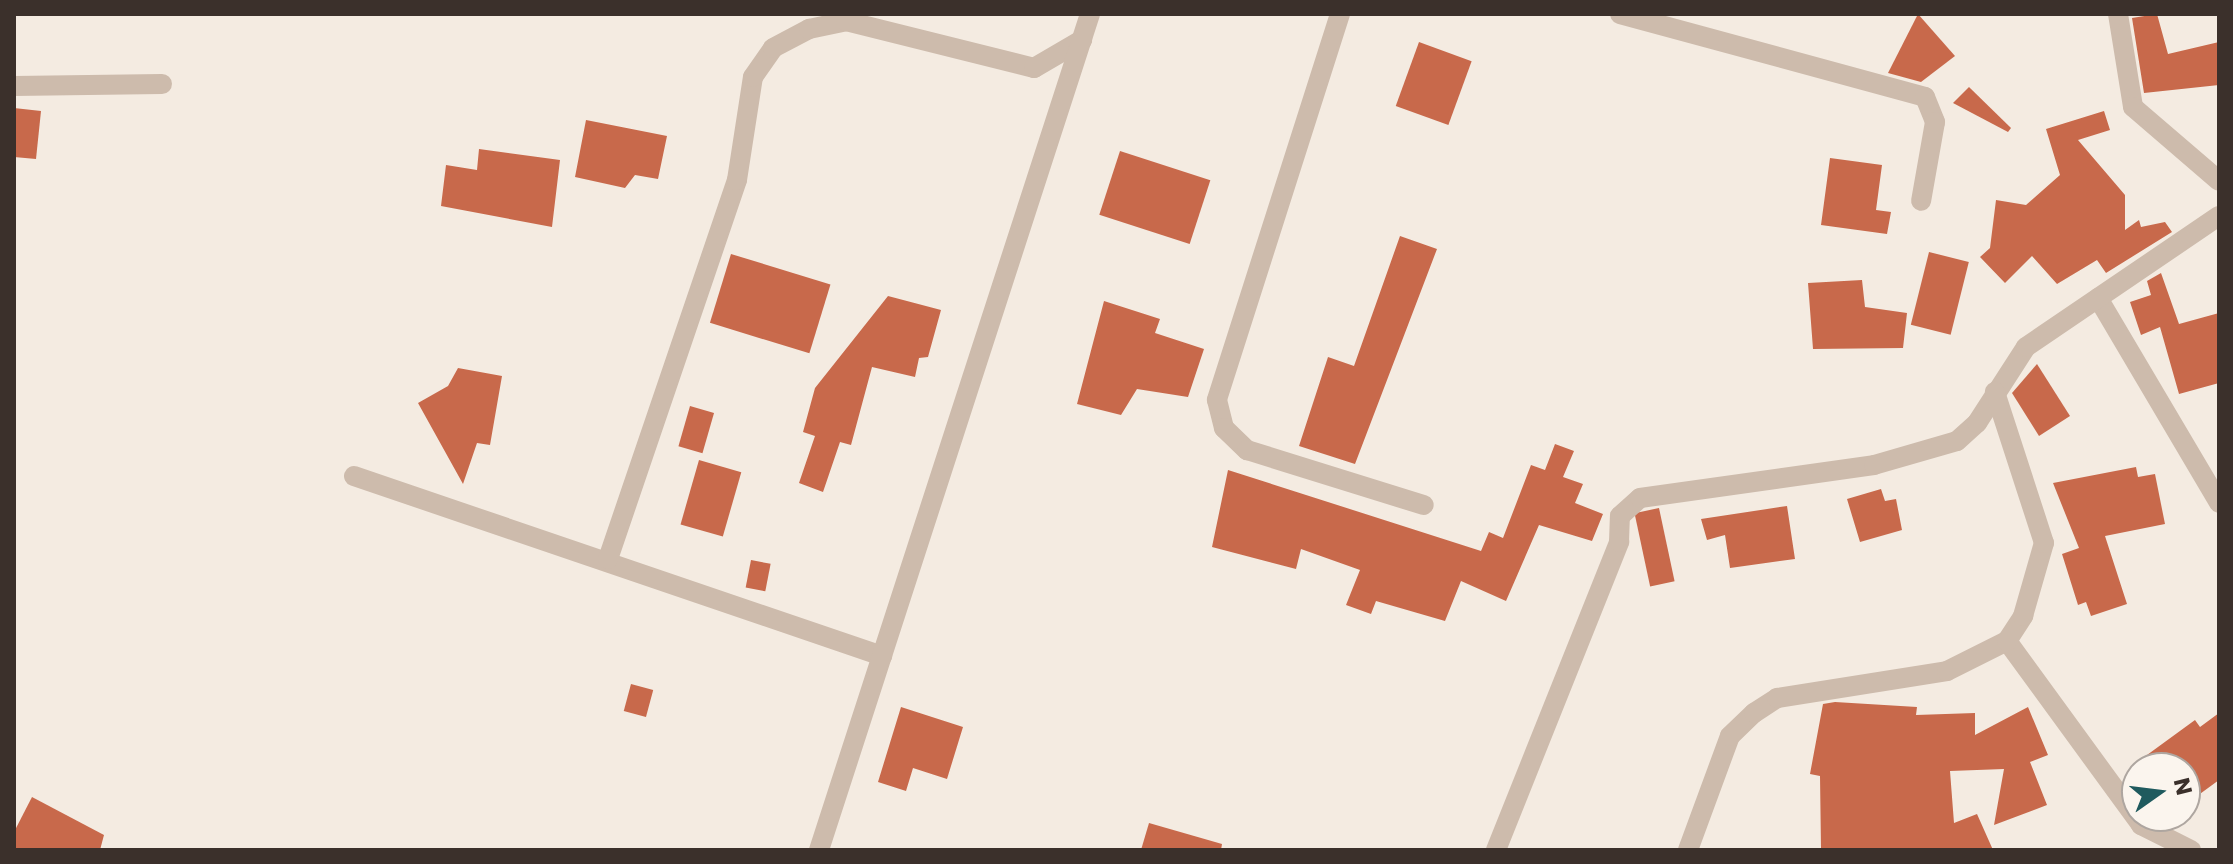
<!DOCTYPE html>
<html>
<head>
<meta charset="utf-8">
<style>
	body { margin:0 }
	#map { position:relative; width:2233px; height:864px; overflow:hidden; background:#f4ebe1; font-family:Poppins,sans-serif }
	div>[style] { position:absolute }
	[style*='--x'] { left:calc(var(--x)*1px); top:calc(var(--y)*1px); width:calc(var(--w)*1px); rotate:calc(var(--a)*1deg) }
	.building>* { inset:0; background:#c8694b; transform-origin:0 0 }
	.minor>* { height:20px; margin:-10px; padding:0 10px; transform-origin:10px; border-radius:10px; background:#cdbbac }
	span { translate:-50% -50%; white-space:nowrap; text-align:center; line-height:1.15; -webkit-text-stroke:6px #fbf5ee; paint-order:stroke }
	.frame { position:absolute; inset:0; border:16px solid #3b302b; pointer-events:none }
	.north { position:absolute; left:2121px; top:752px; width:80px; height:80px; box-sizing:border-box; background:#fbf5ee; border:2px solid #aea6a0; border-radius:50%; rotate:76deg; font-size:22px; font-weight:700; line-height:32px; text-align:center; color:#3b302b }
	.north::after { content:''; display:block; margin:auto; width:28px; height:36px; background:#1f5a5e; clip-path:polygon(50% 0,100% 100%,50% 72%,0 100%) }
</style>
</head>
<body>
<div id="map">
	<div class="building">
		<i style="clip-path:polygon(1918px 14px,1955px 56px,1921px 82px,1888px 73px)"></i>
		<i style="clip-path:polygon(2157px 14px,2168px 54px,2219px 42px,2219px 85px,2144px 93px,2132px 18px)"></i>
		<i style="left:1419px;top:42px;width:56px;height:68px;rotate:20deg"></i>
		<i style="clip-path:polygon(1969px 87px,2011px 128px,2008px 132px,1953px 103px)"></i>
		<i style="clip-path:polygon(14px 108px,41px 111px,36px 159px,14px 157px)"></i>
		<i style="clip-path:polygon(2104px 111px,2110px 130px,2078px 140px,2125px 195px,2125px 230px,2139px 220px,2141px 227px,2165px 222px,2172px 232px,2106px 273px,2097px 260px,2057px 284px,2032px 256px,2005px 283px,1980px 257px,1990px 248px,1996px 200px,2026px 205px,2060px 175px,2046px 129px)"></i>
		<i style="clip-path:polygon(586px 120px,667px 136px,658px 179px,635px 175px,625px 188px,575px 177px)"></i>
		<i style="clip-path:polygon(479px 149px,560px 160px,552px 227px,441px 206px,446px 165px,477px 170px)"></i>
		<i style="left:1120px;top:151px;width:95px;height:67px;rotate:18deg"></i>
		<i style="clip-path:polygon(1830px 158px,1882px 165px,1876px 210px,1891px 212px,1887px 234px,1821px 225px)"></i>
		<i style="clip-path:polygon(1400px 236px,1437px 249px,1355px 464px,1299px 446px,1328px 357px,1354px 366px)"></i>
		<i style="left:1929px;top:252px;width:41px;height:75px;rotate:14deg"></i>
		<i style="left:731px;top:254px;width:104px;height:72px;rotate:17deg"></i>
		<i style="clip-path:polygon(2161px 273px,2179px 324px,2219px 313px,2219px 383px,2179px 394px,2160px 327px,2141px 335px,2130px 302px,2151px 295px,2147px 281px)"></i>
		<i style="clip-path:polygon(1862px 280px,1865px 307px,1907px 313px,1903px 348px,1813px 349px,1808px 283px)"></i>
		<i style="clip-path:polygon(888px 296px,941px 310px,928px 357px,919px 358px,915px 377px,872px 367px,851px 445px,840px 442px,823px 492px,799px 483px,815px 436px,803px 432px,815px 388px)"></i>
		<i style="clip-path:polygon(1104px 301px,1160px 319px,1155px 333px,1204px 349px,1188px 397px,1137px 389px,1121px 415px,1077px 404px)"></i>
		<i style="clip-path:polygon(2037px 364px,2070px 416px,2039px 436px,2012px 393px)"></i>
		<i style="clip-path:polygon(458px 368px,502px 376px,490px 445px,477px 443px,463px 484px,418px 403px,448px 386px)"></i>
		<i style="left:690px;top:406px;width:25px;height:42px;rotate:16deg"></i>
		<i style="clip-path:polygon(1555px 444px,1574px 451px,1563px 477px,1583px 484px,1575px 503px,1603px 514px,1592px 541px,1539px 525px,1506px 601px,1461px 581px,1445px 621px,1376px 601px,1371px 614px,1346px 605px,1360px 570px,1301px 549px,1296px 569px,1212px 547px,1228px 470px,1481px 551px,1489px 532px,1503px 538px,1531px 465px,1545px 470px)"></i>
		<i style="left:699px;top:460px;width:44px;height:67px;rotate:16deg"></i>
		<i style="clip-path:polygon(2136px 467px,2138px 477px,2155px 474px,2165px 524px,2105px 536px,2127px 604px,2091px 616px,2086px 602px,2078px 605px,2062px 554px,2079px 548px,2053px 483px)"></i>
		<i style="clip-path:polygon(1881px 489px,1885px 501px,1896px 499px,1902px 530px,1860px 542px,1847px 499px)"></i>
		<i style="clip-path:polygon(1787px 506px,1795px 559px,1730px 568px,1725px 535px,1707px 540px,1701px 519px)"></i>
		<i style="left:1659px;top:508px;width:75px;height:25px;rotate:78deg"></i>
		<i style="left:751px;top:560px;width:20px;height:28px;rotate:11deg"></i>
		<i style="left:631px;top:684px;width:23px;height:28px;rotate:15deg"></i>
		<i style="clip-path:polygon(1835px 702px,1917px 707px,1916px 715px,1975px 713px,1975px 735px,2028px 707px,2048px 755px,2030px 762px,2047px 805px,1994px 825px,2004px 769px,1950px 771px,1954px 823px,1977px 814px,1993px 850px,1821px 849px,1820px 776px,1810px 774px,1823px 704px)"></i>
		<i style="clip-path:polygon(901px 707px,963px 727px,947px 779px,913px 768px,906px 791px,878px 782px)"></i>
		<i style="clip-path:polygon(2219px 713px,2219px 780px,2193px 799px,2185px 768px,2157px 768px,2147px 755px,2195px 720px,2200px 727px)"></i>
		<i style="clip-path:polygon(32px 797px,104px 835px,100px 850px,14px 850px,14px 832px)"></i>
		<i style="clip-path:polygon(1149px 823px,1222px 844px,1221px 850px,1141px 850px)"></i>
	</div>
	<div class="minor">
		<i style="--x:1340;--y:14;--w:405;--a:107.7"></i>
		<i style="--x:1217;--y:400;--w:29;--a:76"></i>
		<i style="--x:1224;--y:428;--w:32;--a:44"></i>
		<i style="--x:1247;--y:450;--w:185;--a:17.3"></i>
		<i style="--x:1620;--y:14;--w:316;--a:15.2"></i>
		<i style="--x:1925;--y:97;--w:27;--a:68"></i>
		<i style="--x:1935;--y:122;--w:80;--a:100"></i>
		<i style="--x:2118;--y:14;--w:94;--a:80.8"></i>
		<i style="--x:2133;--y:107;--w:113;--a:40.7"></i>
		<i style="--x:14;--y:86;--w:148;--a:-0.8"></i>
		<i style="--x:2098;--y:298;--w:238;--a:59.4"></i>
		<i style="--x:354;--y:476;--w:558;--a:18.82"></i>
		<i style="--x:608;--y:559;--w:400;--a:-71.2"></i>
		<i style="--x:737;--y:180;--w:104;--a:-81.2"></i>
		<i style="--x:753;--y:77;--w:35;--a:-55"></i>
		<i style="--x:773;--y:48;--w:41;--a:-27.8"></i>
		<i style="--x:809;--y:29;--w:38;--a:-12"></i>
		<i style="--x:846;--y:21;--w:194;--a:14"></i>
		<i style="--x:1034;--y:68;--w:56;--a:-30.3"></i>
		<i style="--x:2007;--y:641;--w:228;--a:53.9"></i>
		<i style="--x:2141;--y:825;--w:56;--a:26.6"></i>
		<i style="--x:819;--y:850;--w:879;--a:-72.04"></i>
		<i style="--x:1496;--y:850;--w:332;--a:-68.2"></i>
		<i style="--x:1619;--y:542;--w:26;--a:-88"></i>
		<i style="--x:1620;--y:516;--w:27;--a:-42"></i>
		<i style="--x:1640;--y:498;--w:236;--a:-8"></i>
		<i style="--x:1874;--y:465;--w:86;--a:-16.1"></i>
		<i style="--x:1957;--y:441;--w:27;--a:-42"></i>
		<i style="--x:1977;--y:423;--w:90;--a:-57.2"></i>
		<i style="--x:2026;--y:347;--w:233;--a:-34.2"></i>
		<i style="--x:1688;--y:850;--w:121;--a:-69.8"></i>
		<i style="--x:1730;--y:736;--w:33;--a:-44"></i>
		<i style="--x:1754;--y:713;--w:27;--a:-33"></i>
		<i style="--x:1777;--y:698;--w:172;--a:-9"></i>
		<i style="--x:1947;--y:671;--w:67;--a:-26.6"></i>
		<i style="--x:2007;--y:641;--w:30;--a:-57"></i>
		<i style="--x:2023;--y:616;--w:76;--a:-74"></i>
		<i style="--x:2044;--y:543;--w:159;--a:-108"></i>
	</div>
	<div class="frame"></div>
	<div class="north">N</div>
</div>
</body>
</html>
